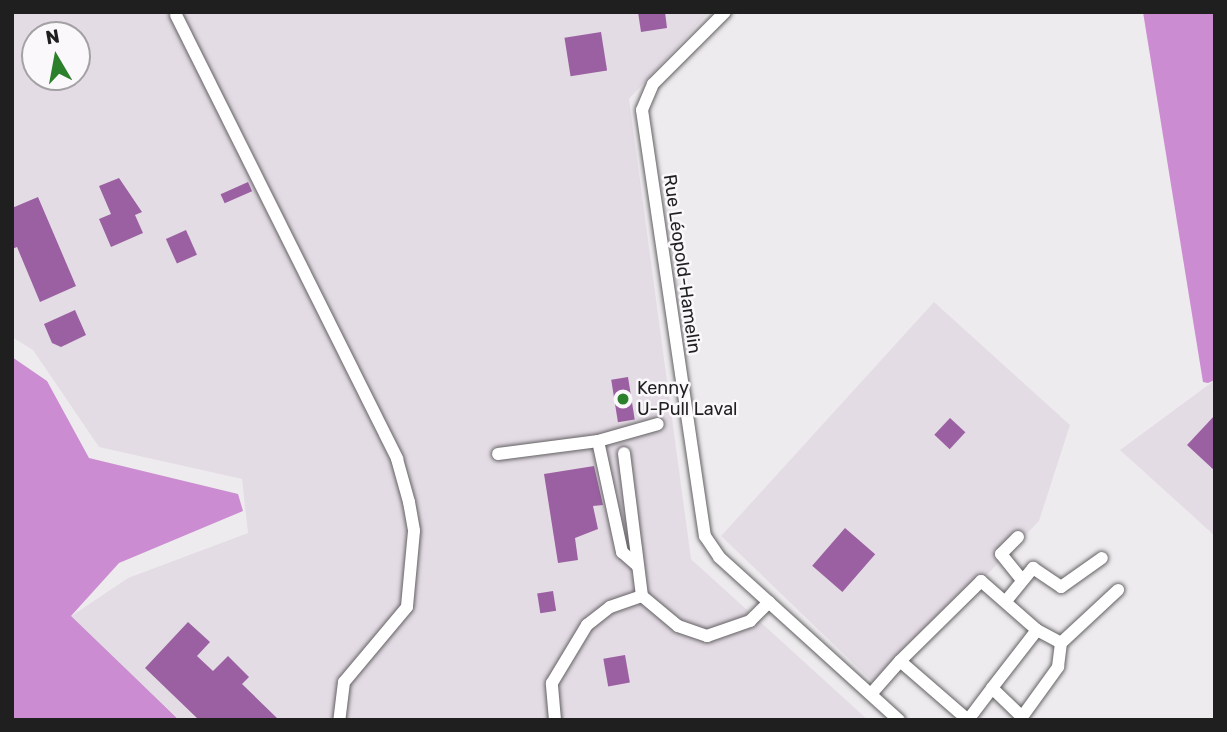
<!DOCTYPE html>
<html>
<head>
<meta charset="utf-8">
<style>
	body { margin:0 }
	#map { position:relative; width:1227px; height:732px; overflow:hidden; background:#eeebee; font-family:Rubik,sans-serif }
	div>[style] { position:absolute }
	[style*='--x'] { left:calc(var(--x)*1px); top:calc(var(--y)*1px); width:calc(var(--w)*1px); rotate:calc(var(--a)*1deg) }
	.built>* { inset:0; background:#e4dce5 }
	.forest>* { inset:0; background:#cb8cd1 }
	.building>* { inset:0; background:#9b60a2; transform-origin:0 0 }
	.roads { filter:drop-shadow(0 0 2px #636163) drop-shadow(0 0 2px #636163) }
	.minor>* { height:12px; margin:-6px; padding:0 6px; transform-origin:6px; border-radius:6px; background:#fff }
	.dots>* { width:19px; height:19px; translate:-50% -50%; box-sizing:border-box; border:4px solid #fbf8fb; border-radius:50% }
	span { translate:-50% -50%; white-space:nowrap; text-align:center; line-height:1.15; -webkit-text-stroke:5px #fbf8fb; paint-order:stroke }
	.street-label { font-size:18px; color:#201f20 }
	.poi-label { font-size:18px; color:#201f20 }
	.left { translate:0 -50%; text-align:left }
	.frame { position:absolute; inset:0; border:14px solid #201f20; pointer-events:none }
	.north { position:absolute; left:21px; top:21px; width:70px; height:70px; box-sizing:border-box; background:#fbf8fb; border:2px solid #a3a1a3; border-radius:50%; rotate:350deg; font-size:19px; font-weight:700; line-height:28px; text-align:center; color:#201f20 }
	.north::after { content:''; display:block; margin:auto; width:24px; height:32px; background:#2c802c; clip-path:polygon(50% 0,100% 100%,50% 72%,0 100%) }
</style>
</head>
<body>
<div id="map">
	<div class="built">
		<i style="clip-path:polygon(evenodd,12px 12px,709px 12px,629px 99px,691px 559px,868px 720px,180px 720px,70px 617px,128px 578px,248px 533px,242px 479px,99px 447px,33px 350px,12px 337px,12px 12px,35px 35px,77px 35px,77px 77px,35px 77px,35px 35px)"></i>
		<i style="clip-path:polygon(934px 302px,1070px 425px,1039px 521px,878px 687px,721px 536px)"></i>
		<i style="clip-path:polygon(1215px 380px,1215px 536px,1120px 450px)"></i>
	</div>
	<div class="forest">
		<i style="clip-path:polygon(1143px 12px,1215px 12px,1215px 380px,1208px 383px,1203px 382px)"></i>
		<i style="clip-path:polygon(12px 357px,47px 381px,89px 458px,238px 494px,243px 511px,119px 563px,71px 616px,179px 720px,12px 720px)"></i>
	</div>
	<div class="building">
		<i style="clip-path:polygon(638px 12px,665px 12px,667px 28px,641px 32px)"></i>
		<i style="left:601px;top:32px;width:39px;height:37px;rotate:81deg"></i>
		<i style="clip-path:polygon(119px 178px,142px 212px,135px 215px,143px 233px,111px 247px,99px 219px,111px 214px,99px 186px)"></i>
		<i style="left:248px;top:182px;width:10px;height:30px;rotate:66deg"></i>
		<i style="clip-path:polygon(38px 197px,76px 286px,40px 302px,17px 247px,12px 249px,12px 208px)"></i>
		<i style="left:186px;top:230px;width:27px;height:22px;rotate:66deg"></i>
		<i style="clip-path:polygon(75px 310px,86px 335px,61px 347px,52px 343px,44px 324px)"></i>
		<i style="left:628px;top:377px;width:43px;height:17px;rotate:81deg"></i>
		<i style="clip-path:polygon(1215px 415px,1215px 471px,1187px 445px)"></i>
		<i style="left:950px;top:418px;width:21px;height:23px;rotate:43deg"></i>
		<i style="clip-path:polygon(594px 466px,603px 505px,593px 506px,598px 529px,575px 538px,578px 560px,558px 563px,544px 474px)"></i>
		<i style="left:845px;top:528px;width:40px;height:50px;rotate:41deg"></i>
		<i style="left:553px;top:591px;width:20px;height:16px;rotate:81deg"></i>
		<i style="clip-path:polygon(188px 622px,210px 642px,197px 656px,213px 671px,228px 656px,249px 677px,242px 684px,279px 720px,199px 720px,145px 668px)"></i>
		<i style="left:625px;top:655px;width:28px;height:22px;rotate:80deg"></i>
	</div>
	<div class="roads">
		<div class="minor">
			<i style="--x:725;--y:12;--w:102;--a:135"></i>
			<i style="--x:653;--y:84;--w:28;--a:113"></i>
			<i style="--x:642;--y:110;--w:431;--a:81.6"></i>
			<i style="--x:705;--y:536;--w:25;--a:56"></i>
			<i style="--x:719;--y:557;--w:243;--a:42.2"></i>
			<i style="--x:176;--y:15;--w:496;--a:63.5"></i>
			<i style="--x:397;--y:459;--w:45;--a:74.4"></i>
			<i style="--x:409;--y:502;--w:29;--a:80"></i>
			<i style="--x:414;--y:531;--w:76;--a:95.3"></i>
			<i style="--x:407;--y:607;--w:98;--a:130"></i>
			<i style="--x:344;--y:682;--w:38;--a:97"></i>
			<i style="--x:598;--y:441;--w:62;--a:-15.8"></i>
			<i style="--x:498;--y:454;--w:101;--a:-7.4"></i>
			<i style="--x:598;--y:441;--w:114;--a:77.8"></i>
			<i style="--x:622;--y:552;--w:20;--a:41"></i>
			<i style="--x:1018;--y:537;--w:24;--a:135"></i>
			<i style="--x:1001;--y:554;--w:33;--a:51"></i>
			<i style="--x:642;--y:596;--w:47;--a:39.8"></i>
			<i style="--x:678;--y:626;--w:31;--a:19"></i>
			<i style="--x:707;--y:636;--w:46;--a:-19.2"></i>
			<i style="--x:750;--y:621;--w:27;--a:-45"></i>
			<i style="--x:1006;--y:601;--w:43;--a:-50.7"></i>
			<i style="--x:1033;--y:568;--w:34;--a:34"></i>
			<i style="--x:1061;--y:587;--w:50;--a:-35.3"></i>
			<i style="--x:1037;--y:630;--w:27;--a:28"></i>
			<i style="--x:900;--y:661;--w:114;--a:-44.6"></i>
			<i style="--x:981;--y:581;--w:74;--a:41.2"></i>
			<i style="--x:1037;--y:630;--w:73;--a:127.8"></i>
			<i style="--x:992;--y:688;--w:42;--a:44"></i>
			<i style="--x:1022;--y:717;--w:62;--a:-54.2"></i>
			<i style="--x:1058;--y:667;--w:24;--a:-83"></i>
			<i style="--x:1061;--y:643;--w:78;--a:-42.9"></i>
			<i style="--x:871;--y:694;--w:44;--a:-48.7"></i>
			<i style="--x:900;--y:661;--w:90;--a:40.9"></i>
			<i style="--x:555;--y:720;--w:37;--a:-95"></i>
			<i style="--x:552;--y:683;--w:68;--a:-58.9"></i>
			<i style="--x:587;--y:625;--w:29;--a:-38"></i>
			<i style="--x:610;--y:607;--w:34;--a:-19"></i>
			<i style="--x:642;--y:596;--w:144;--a:-97.2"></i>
			<i style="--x:968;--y:720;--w:40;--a:-53"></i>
		</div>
	</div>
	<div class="dots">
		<i style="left:623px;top:399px;background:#2c802c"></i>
	</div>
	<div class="street-label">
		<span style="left:682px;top:264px;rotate:82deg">Rue Léopold-Hamelin</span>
	</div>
	<div class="poi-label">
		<span class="left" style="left:637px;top:399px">Kenny<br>U-Pull Laval</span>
	</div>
	<div class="frame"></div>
	<div class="north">N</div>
</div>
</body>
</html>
